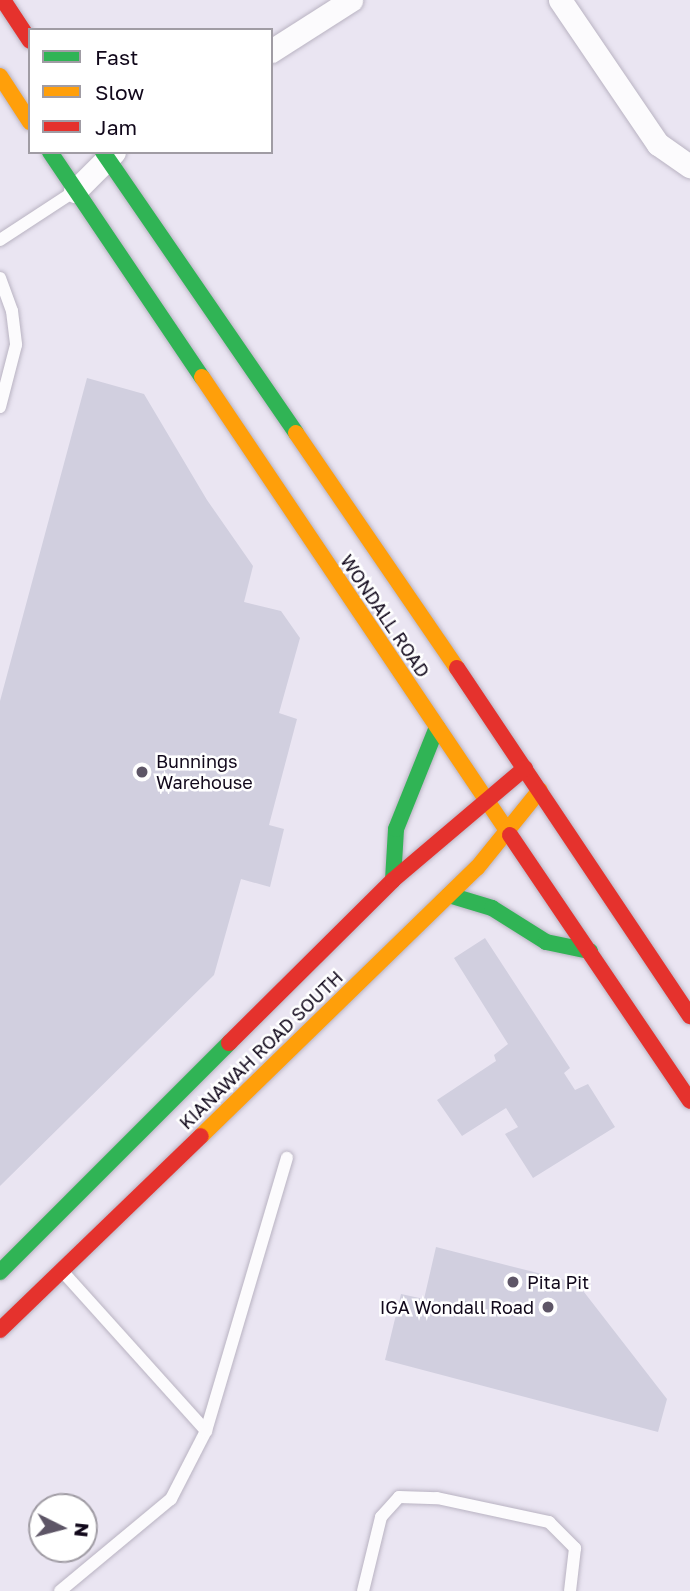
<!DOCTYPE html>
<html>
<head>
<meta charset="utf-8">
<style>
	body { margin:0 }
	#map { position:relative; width:690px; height:1591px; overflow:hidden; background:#eae5f2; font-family:"Golos Text",sans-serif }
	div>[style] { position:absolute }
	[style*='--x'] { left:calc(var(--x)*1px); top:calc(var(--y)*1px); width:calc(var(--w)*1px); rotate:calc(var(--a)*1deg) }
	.building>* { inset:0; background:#d1cfdf }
	.roads { filter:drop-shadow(0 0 2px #b9b3c2) drop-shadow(0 0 2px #b9b3c2) }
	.lane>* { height:12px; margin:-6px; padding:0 6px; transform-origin:6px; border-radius:6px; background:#fcfbfd }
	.street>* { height:23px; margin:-11.5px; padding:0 11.5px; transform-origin:11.5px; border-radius:11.5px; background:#fcfbfd }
	.fast>* { height:16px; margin:-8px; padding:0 8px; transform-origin:8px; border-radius:8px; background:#30b455 }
	.slow>* { height:16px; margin:-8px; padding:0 8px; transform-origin:8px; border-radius:8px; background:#ff9f0a }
	.jam>* { height:16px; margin:-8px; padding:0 8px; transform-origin:8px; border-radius:8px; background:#e5322d }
	.dots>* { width:19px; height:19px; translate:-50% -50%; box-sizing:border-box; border:4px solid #fff; border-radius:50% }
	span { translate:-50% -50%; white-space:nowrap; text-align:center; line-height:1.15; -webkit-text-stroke:5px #fff; paint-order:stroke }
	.street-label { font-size:18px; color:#11081b }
	.poi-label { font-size:18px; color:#11081b }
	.left { translate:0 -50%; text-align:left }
	.right { translate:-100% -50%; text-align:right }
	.legend { position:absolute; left:28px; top:28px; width:245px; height:126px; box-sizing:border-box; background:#fff; border:2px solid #a09ca4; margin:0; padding:9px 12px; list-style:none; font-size:21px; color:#11081b }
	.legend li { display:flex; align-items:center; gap:14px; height:35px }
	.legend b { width:35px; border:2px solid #a09ca4 }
	.north { position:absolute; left:28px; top:1493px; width:70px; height:70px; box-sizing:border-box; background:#fff; border:2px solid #a09ca4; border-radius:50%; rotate:96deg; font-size:19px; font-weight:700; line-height:28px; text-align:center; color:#11081b }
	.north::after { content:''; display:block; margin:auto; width:24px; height:32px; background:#5d5566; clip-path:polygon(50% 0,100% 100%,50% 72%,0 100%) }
</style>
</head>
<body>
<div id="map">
	<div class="building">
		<i style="clip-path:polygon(87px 378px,144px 394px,207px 500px,253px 566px,244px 602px,281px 611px,300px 638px,279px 713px,297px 719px,269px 825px,284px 829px,270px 887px,241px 879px,214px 975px,0 1186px,0 701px)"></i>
		<i style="clip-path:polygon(485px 938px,570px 1068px,564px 1073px,575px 1090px,588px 1084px,615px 1127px,533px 1178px,505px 1134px,518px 1127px,506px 1108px,462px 1136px,437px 1100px,496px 1061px,494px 1055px,508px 1044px,454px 958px)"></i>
		<i style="clip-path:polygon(436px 1247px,577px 1283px,667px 1399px,658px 1432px,385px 1360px,401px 1294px,424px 1299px)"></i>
	</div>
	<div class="roads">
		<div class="lane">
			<i style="--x:0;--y:240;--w:90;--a:-33.2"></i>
			<i style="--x:0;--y:278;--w:35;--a:70"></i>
			<i style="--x:12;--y:311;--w:34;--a:83"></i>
			<i style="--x:16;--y:345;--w:64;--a:104.5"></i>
			<i style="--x:63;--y:1272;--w:214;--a:48"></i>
			<i style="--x:60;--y:1591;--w:144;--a:-39.7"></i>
			<i style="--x:171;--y:1499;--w:76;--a:-62.8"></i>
			<i style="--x:206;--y:1431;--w:285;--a:-73.5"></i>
			<i style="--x:363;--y:1591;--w:76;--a:-76.3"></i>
			<i style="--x:381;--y:1517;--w:27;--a:-48"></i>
			<i style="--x:399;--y:1497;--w:38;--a:2"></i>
			<i style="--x:437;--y:1498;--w:115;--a:12.1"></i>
			<i style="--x:549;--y:1522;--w:37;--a:45"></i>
			<i style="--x:575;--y:1548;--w:43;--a:96.6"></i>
		</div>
		<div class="street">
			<i style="--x:560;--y:0;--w:174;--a:55.8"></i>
			<i style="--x:658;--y:144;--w:39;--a:35"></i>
			<i style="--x:271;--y:51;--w:95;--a:-32.5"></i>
			<i style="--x:75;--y:191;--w:55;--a:-45"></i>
		</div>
		<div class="fast">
			<i style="--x:50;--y:152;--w:272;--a:56"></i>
			<i style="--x:103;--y:152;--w:341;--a:55.5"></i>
			<i style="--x:393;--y:880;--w:51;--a:-86.6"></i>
			<i style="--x:396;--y:829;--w:110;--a:-68.1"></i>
			<i style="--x:449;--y:895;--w:45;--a:16.8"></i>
			<i style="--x:492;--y:908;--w:64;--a:32.2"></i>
			<i style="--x:546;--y:942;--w:45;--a:11.6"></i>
			<i style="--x:0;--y:1272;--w:324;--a:-45"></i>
		</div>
		<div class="slow">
			<i style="--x:0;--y:76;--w:55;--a:56.9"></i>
			<i style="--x:202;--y:377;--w:552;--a:56.08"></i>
			<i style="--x:296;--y:433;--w:285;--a:55.6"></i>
			<i style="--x:201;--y:1136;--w:385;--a:-44.2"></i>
			<i style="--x:477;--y:868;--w:100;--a:-51.1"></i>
		</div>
		<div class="jam">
			<i style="--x:3;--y:0;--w:49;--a:56.6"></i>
			<i style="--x:457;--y:668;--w:419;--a:56.2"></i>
			<i style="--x:510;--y:835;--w:321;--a:55.9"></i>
			<i style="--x:229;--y:1043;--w:231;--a:-44.8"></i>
			<i style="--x:393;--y:880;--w:173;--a:-40.3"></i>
			<i style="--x:0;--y:1330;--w:279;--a:-44"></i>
		</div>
	</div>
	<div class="dots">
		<i style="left:142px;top:772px;background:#5d5566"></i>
		<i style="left:513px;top:1282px;background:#5d5566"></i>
		<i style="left:548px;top:1307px;background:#5d5566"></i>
	</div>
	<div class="street-label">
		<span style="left:385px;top:616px;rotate:56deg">WONDALL ROAD</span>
		<span style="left:261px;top:1050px;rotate:-44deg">KIANAWAH ROAD SOUTH</span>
	</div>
	<div class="poi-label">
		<span class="left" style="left:156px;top:772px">Bunnings<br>Warehouse</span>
		<span class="left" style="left:527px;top:1282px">Pita Pit</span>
		<span class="right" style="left:534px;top:1307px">IGA Wondall Road</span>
	</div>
	<ul class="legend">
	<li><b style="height:9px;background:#30b455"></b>Fast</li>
	<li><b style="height:9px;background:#ff9f0a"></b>Slow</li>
	<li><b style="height:9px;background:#e5322d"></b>Jam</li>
	</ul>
	<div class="north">N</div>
</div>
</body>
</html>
